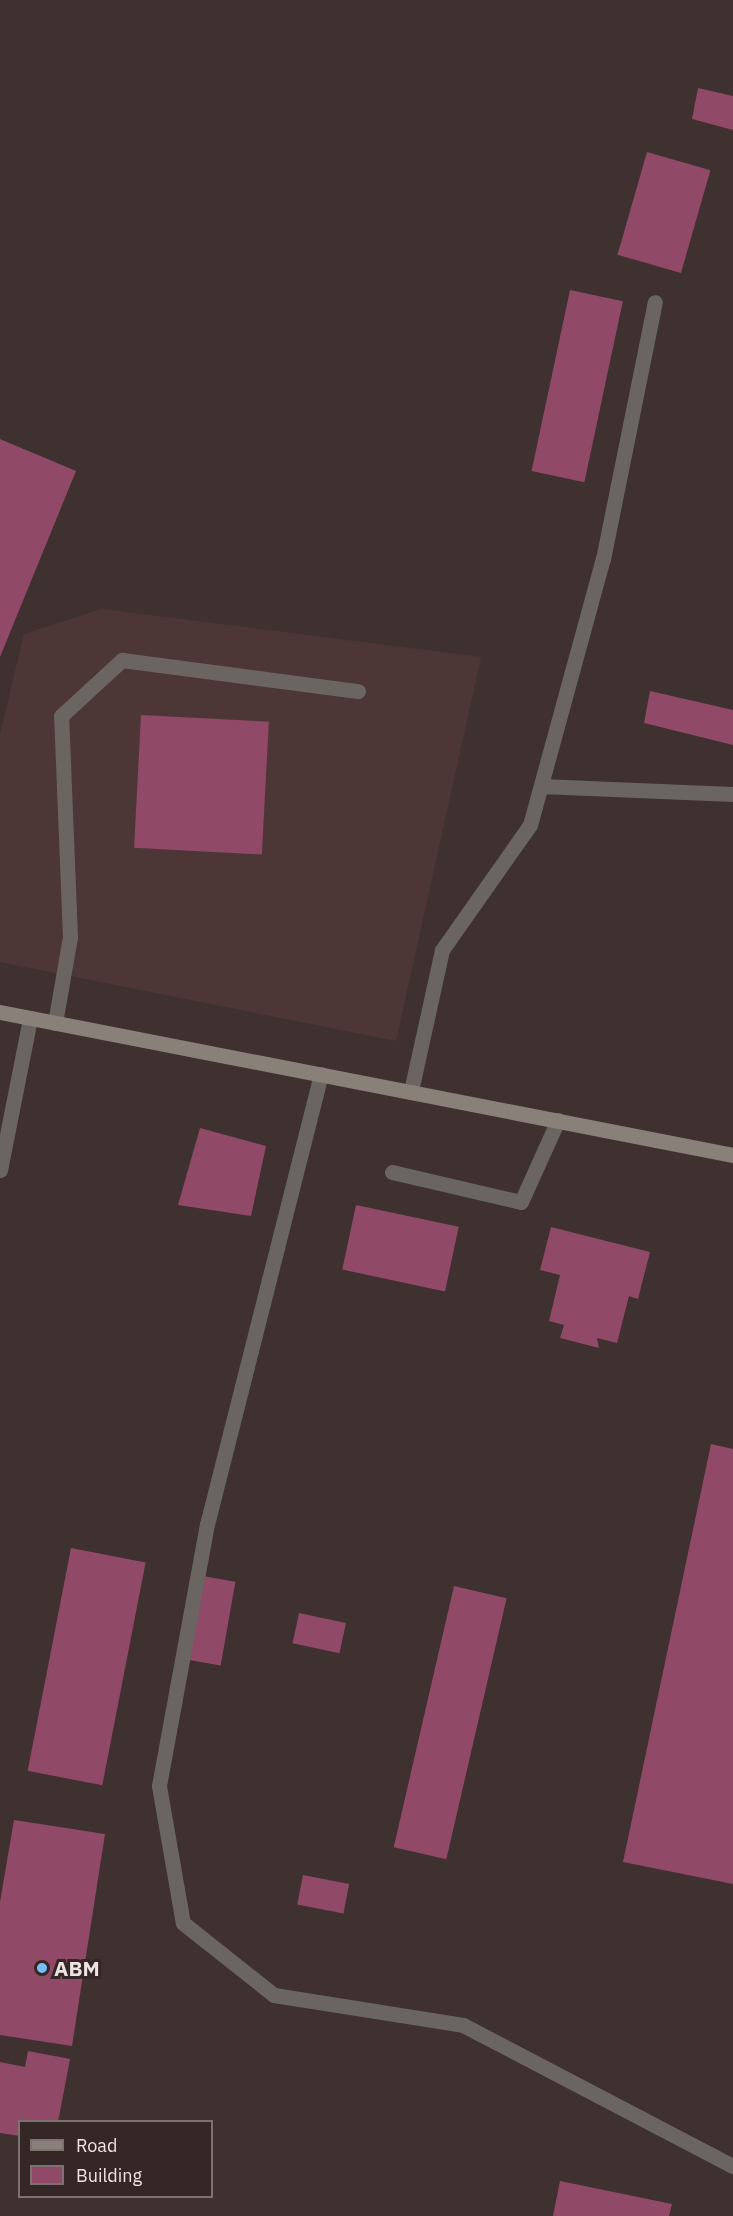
<!DOCTYPE html>
<html>
<head>
<meta charset="utf-8">
<style>
	body { margin:0 }
	#map { position:relative; width:733px; height:2216px; overflow:hidden; background:#3f3130; font-family:"IBM Plex Sans",sans-serif }
	div>[style] { position:absolute }
	[style*='--x'] { left:calc(var(--x)*1px); top:calc(var(--y)*1px); width:calc(var(--w)*1px); rotate:calc(var(--a)*1deg) }
	.built>* { inset:0; background:#4d3736 }
	.building>* { inset:0; background:#904966; transform-origin:0 0 }
	.lane>* { height:15px; margin:-7.5px; padding:0 7.5px; transform-origin:7.5px; border-radius:7.5px; background:#6b6562 }
	.secondary>* { height:15px; margin:-7.5px; padding:0 7.5px; transform-origin:7.5px; border-radius:7.5px; background:#89807a }
	.dots>* { width:16px; height:16px; translate:-50% -50%; box-sizing:border-box; border:3px solid #352726; border-radius:50% }
	span { translate:-50% -50%; white-space:nowrap; text-align:center; line-height:1.15; -webkit-text-stroke:6px #352726; paint-order:stroke }
	.poi-label { font-size:21px; color:#ece3e2; font-weight:700 }
	.left { translate:0 -50%; text-align:left }
	.legend { position:absolute; left:18px; top:2120px; width:195px; height:78px; box-sizing:border-box; background:#352726; border:2px solid #7e7271; margin:0; padding:8px 10px; list-style:none; font-size:18px; color:#ece3e2 }
	.legend li { display:flex; align-items:center; gap:12px; height:30px }
	.legend b { width:30px; border:2px solid #7e7271 }
</style>
</head>
<body>
<div id="map">
	<div class="built">
		<i style="clip-path:polygon(101px 609px,481px 657px,396px 1041px,0 962px,0 734px,24px 634px)"></i>
	</div>
	<div class="building">
		<i style="clip-path:polygon(698px 88px,733px 96px,733px 130px,692px 119px)"></i>
		<i style="left:647px;top:152px;width:66px;height:107px;rotate:16deg"></i>
		<i style="left:570px;top:290px;width:54px;height:185px;rotate:12deg"></i>
		<i style="clip-path:polygon(0 439px,76px 471px,0 657px)"></i>
		<i style="clip-path:polygon(650px 691px,733px 710px,733px 745px,644px 723px)"></i>
		<i style="left:141px;top:715px;width:128px;height:133px;rotate:3deg"></i>
		<i style="clip-path:polygon(200px 1128px,266px 1146px,251px 1216px,178px 1205px)"></i>
		<i style="left:356px;top:1205px;width:105px;height:66px;rotate:12deg"></i>
		<i style="clip-path:polygon(551px 1227px,650px 1252px,638px 1299px,629px 1296px,617px 1343px,597px 1338px,599px 1348px,560px 1338px,564px 1325px,549px 1321px,560px 1275px,540px 1270px)"></i>
		<i style="clip-path:polygon(711px 1444px,733px 1449px,733px 1884px,623px 1862px)"></i>
		<i style="left:71px;top:1548px;width:76px;height:227px;rotate:11deg"></i>
		<i style="left:197px;top:1575px;width:39px;height:85px;rotate:10deg"></i>
		<i style="left:454px;top:1586px;width:54px;height:268px;rotate:13deg"></i>
		<i style="left:299px;top:1613px;width:48px;height:31px;rotate:12deg"></i>
		<i style="clip-path:polygon(14px 1820px,105px 1834px,72px 2046px,0 2035px,0 1902px)"></i>
		<i style="left:303px;top:1875px;width:47px;height:30px;rotate:11deg"></i>
		<i style="clip-path:polygon(28px 2051px,70px 2059px,58px 2122px,20px 2122px,20px 2136px,0 2133px,0 2062px,25px 2067px)"></i>
		<i style="clip-path:polygon(560px 2181px,672px 2204px,669px 2216px,553px 2216px)"></i>
	</div>
	<div class="lane">
		<i style="--x:541;--y:786;--w:192;--a:2.4"></i>
		<i style="--x:55;--y:1023;--w:87;--a:-80.1"></i>
		<i style="--x:70;--y:937;--w:221;--a:-92.3"></i>
		<i style="--x:61;--y:716;--w:83;--a:-42.6"></i>
		<i style="--x:122;--y:660;--w:238;--a:7.5"></i>
		<i style="--x:321;--y:1074;--w:464;--a:104.2"></i>
		<i style="--x:207;--y:1524;--w:266;--a:100.4"></i>
		<i style="--x:159;--y:1786;--w:139;--a:80.1"></i>
		<i style="--x:183;--y:1923;--w:116;--a:38.4"></i>
		<i style="--x:274;--y:1995;--w:191;--a:9"></i>
		<i style="--x:463;--y:2025;--w:305;--a:27.6"></i>
		<i style="--x:411;--y:1091;--w:144;--a:-77.6"></i>
		<i style="--x:442;--y:950;--w:153;--a:-54.9"></i>
		<i style="--x:530;--y:825;--w:276;--a:-74.7"></i>
		<i style="--x:603;--y:559;--w:262;--a:-78.6"></i>
		<i style="--x:0;--y:1170;--w:155;--a:-78.8"></i>
		<i style="--x:392;--y:1172;--w:132;--a:13.1"></i>
		<i style="--x:521;--y:1202;--w:90;--a:-65.7"></i>
	</div>
	<div class="secondary">
		<i style="--x:0;--y:1012;--w:747;--a:11.04"></i>
	</div>
	<div class="dots">
		<i style="left:42px;top:1968px;background:#74c0f6"></i>
	</div>
	<div class="poi-label">
		<span class="left" style="left:54px;top:1968px">АВМ</span>
	</div>
	<ul class="legend">
	<li><b style="height:8px;background:#89807a"></b>Road</li>
	<li><b style="height:16px;background:#904966"></b>Building</li>
	</ul>
</div>
</body>
</html>
